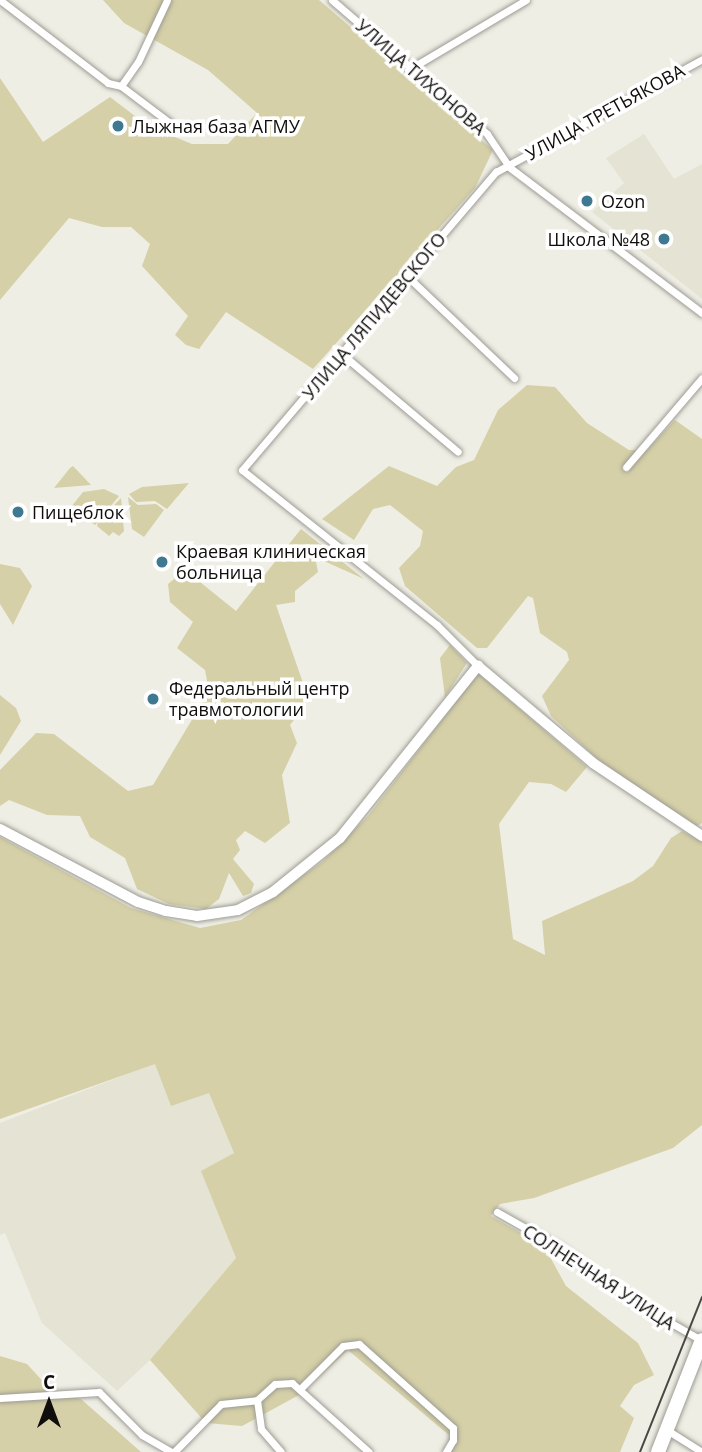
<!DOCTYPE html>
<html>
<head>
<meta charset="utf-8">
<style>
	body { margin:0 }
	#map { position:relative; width:702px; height:1452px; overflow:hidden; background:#efeee5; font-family:"Open Sans",sans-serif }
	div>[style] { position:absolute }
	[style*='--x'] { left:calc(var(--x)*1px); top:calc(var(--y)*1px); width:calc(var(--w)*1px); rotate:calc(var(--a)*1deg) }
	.built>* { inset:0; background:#e5e3d3 }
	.green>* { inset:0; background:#d5d0a7 }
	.roads { filter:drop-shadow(0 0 2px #9d9c94) drop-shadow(0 0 2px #9d9c94) }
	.street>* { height:7px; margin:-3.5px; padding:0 3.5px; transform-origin:3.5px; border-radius:3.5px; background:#fff }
	.secondary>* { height:10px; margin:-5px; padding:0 5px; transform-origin:5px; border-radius:5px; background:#fff }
	.highway>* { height:14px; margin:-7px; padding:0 7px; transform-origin:7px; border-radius:7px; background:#fff }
	.tram>* { height:2px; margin:-1px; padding:0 1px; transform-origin:1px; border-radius:1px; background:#484743 }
	.dots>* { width:19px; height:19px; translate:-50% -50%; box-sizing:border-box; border:4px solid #fff; border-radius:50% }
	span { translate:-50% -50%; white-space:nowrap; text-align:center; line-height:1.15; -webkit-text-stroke:7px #fff; paint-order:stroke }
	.street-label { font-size:18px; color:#0f0e0c }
	.poi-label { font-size:18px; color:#0f0e0c }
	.left { translate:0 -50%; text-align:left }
	.right { translate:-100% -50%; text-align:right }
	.north { position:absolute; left:14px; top:1368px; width:70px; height:70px; -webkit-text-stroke:5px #fff; paint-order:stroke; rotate:0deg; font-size:19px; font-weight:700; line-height:28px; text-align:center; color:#0f0e0c }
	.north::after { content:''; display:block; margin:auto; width:24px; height:32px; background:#0f0e0c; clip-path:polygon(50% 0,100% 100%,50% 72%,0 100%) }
</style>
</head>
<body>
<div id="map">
	<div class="built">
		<i style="clip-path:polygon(644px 134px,674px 179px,702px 164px,702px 299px,592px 212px,624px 183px,606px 158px)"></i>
		<i style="clip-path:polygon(156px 1063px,209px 1092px,234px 1153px,202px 1171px,236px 1258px,150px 1360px,117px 1391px,42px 1323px,5px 1233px,0 1235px,0 1123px)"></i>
	</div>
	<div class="green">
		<i style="clip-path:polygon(103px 0,319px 0,493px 150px,475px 188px,313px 369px,226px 312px,199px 349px,186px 345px,175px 335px,188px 316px,142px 266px,150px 244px,131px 227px,102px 227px,69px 218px,0 300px,0 78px,43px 142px,110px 97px,148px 126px,192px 144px,228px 144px,257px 113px,208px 70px,124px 23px)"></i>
		<i style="clip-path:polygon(527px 385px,555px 387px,587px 423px,629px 450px,647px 450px,675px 420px,702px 439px,702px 823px,697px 826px,606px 767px,551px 716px,542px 696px,569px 660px,567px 652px,540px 633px,533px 598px,528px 596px,487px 648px,477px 648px,405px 586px,399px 568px,420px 546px,423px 531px,390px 505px,373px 509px,354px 540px,322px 519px,389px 466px,437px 486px,456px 467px,474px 460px,498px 410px)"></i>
		<i style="clip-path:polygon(73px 466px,91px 485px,54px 488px,70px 468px)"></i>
		<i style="clip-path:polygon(189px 483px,167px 509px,155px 501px,136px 502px,129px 494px,142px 487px)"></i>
		<i style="clip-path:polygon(104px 489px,119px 496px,95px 525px,71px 507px,83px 492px)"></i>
		<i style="clip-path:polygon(128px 497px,138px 505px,156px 504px,164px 510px,144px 537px,132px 529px)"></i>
		<i style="clip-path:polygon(121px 498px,124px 531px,119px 536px,113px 532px,109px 536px,97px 526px,98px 521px)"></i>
		<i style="clip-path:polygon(301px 529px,364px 579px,315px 557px,318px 572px,295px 591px,295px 602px,276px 605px,303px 683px,304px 707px,290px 725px,297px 743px,282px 775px,290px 823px,265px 843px,245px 831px,236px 840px,240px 850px,233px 859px,254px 884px,251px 893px,243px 896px,229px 873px,219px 899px,206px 909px,169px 904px,137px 889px,125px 858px,90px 837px,80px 816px,47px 815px,9px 800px,0 806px,0 770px,36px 733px,54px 734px,128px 791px,153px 785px,209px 691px,205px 670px,177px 648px,193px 622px,170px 602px,168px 584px,185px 570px,236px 611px)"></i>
		<i style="clip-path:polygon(0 564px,20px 568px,32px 586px,13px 625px,0 604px)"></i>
		<i style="clip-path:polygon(450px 645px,467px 663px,445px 697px,440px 658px)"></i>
		<i style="clip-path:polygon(478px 673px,587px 767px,566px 792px,551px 784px,529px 782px,499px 824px,513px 939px,545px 955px,542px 921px,633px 881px,653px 866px,671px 838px,682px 831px,702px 842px,702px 1125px,673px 1148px,534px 1198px,500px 1204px,491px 1216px,544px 1246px,566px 1286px,638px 1343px,654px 1375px,634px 1385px,620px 1406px,634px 1418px,620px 1452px,445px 1452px,450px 1436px,348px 1350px,299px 1395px,242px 1426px,206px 1423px,150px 1360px,236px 1258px,201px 1171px,234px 1153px,209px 1093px,171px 1106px,155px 1064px,0 1119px,0 837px,131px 908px,200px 928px,241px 920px,322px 862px,368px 816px)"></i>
		<i style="clip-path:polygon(0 695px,16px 708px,21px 721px,0 755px)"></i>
		<i style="clip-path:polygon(0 1356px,27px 1364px,50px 1389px,81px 1399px,141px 1452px,0 1452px)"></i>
	</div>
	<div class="roads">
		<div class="street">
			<i style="--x:0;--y:0;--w:136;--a:37.5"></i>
			<i style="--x:108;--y:83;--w:13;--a:13"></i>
			<i style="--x:121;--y:86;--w:61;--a:37.1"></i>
			<i style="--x:332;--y:0;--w:205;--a:40.8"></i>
			<i style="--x:487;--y:134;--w:40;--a:56"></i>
			<i style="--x:509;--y:167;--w:242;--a:37.1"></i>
			<i style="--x:408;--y:70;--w:137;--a:-30.7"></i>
			<i style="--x:121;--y:86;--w:29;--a:-55"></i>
			<i style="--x:138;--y:62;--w:68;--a:-64.9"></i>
			<i style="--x:407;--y:276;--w:148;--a:43.6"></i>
			<i style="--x:343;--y:355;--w:150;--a:40.1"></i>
			<i style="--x:626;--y:467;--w:117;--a:-49.5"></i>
			<i style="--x:478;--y:666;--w:58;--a:-135"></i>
			<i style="--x:437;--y:625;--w:249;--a:-141.5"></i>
			<i style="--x:242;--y:470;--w:392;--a:-49.6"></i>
			<i style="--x:496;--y:172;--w:235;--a:-28.7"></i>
			<i style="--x:497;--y:1212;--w:73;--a:29.4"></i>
			<i style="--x:561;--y:1248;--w:95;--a:36"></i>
			<i style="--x:638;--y:1304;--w:73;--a:29.7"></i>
			<i style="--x:301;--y:1388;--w:59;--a:-45"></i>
			<i style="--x:343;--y:1346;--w:16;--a:-7"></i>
			<i style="--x:359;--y:1344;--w:126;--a:41.8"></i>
			<i style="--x:453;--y:1428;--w:12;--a:90"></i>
			<i style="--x:453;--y:1440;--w:14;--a:120"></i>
			<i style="--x:0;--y:1398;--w:99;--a:-3.5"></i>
			<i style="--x:99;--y:1392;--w:61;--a:45"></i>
			<i style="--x:142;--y:1435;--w:34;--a:30"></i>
			<i style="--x:257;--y:1400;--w:29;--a:82"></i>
			<i style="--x:261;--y:1429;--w:30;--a:49"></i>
			<i style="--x:667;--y:1430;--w:41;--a:32.2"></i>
			<i style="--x:174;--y:1452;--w:67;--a:-45.6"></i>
			<i style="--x:221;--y:1404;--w:36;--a:-6"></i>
			<i style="--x:257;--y:1400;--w:24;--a:-42"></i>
			<i style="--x:275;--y:1384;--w:17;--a:-3"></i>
			<i style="--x:292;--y:1383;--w:103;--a:41.9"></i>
		</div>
		<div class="secondary">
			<i style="--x:0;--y:829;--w:156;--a:27.9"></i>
			<i style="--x:138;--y:902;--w:29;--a:18"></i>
			<i style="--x:166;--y:911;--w:31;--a:9"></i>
			<i style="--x:197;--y:916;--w:41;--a:-8.3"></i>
			<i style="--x:238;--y:910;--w:39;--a:-27"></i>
			<i style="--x:273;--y:892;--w:86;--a:-38.9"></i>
			<i style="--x:340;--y:838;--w:221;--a:-51.3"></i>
			<i style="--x:478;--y:666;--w:150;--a:40.1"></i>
			<i style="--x:593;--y:763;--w:131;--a:33.8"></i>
		</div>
		<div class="highway">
			<i style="--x:658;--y:1452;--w:120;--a:-68.6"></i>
		</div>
	</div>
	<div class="tram">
		<i style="--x:640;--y:1452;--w:167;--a:-68.2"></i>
	</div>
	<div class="dots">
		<i style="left:118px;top:126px;background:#3e7991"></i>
		<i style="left:587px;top:201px;background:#3e7991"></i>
		<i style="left:664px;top:239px;background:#3e7991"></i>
		<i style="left:18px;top:512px;background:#3e7991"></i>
		<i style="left:162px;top:562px;background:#3e7991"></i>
		<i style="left:153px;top:699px;background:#3e7991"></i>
	</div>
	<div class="street-label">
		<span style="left:421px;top:77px;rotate:41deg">УЛИЦА ТИХОНОВА</span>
		<span style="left:605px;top:112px;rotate:-29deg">УЛИЦА ТРЕТЬЯКОВА</span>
		<span style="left:374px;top:316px;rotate:-50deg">УЛИЦА ЛЯПИДЕВСКОГО</span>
		<span style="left:599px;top:1277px;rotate:33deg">СОЛНЕЧНАЯ УЛИЦА</span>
	</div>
	<div class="poi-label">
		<span class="left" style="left:132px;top:126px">Лыжная база АГМУ</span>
		<span class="left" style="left:601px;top:201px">Ozon</span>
		<span class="right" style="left:650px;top:239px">Школа №48</span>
		<span class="left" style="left:32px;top:512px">Пищеблок</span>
		<span class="left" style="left:176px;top:562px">Краевая клиническая<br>больница</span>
		<span class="left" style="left:169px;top:699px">Федеральный центр<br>травмотологии</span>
	</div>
	<div class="north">С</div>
</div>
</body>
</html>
